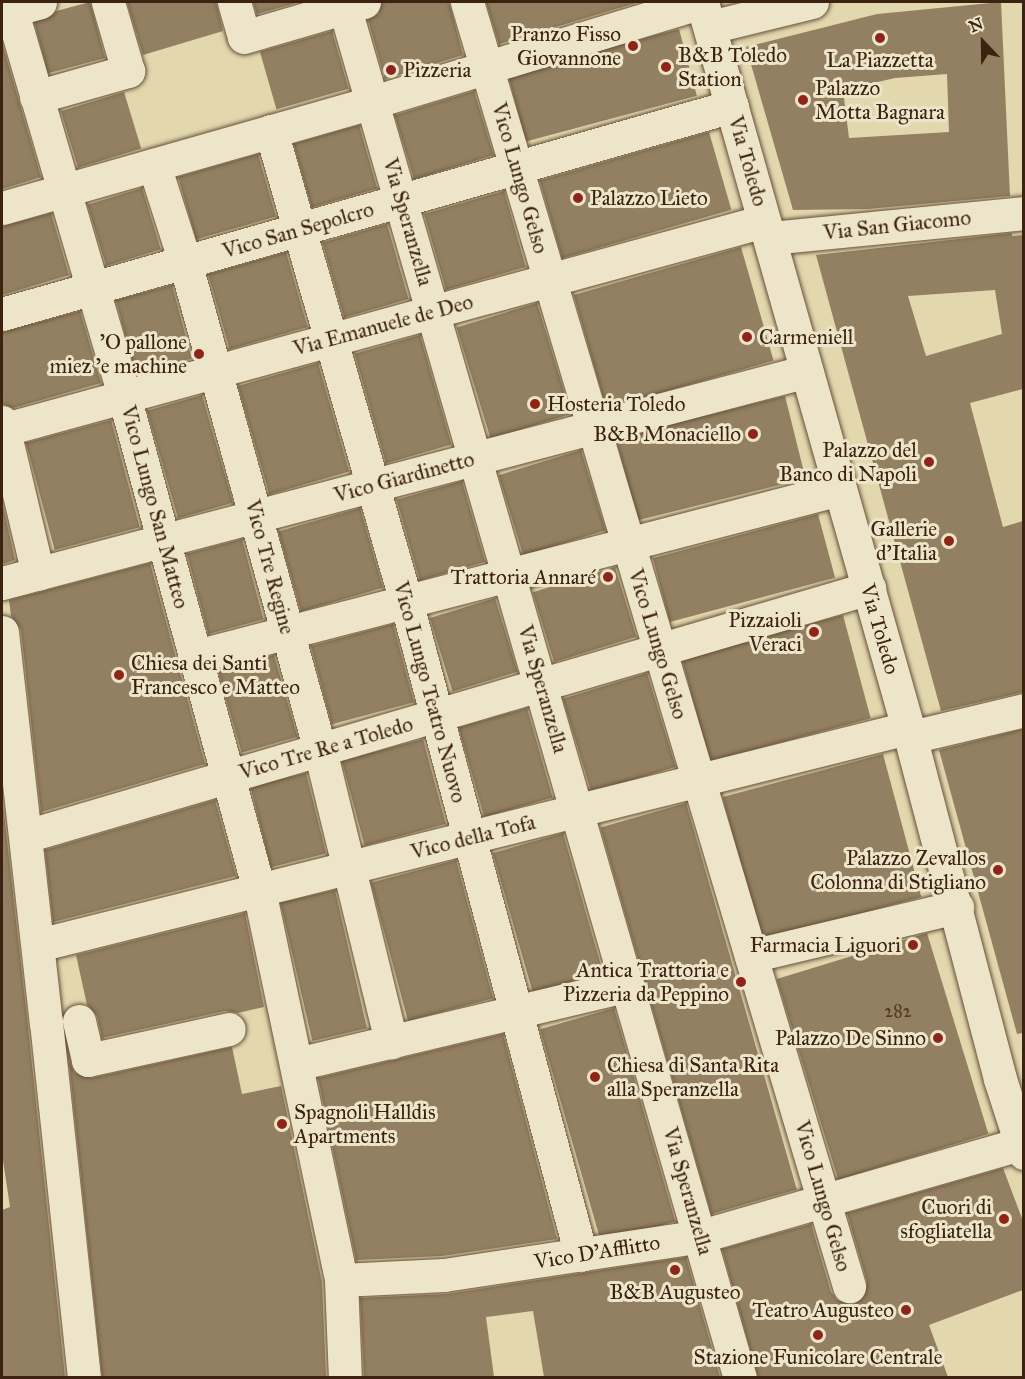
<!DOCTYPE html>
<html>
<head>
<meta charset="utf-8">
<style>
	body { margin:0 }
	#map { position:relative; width:1025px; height:1379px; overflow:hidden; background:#e3d7ae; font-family:"IM FELL Great Primer",serif }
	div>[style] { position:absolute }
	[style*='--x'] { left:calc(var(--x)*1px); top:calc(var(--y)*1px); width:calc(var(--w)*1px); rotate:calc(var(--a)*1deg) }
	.building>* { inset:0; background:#938062; transform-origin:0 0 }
	.roads { filter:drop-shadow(0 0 2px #664f38) drop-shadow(0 0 2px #664f38) }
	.street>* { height:33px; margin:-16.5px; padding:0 16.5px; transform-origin:16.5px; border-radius:16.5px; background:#ede5ca }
	.dots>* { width:16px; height:16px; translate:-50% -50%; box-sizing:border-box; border:3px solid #ede5ca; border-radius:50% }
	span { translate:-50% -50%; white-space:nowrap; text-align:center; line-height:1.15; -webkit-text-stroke:6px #ede5ca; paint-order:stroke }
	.number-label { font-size:18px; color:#523a24 }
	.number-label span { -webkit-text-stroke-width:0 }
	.poi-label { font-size:21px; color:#3c2210 }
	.right { translate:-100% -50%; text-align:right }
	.left { translate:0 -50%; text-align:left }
	.street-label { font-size:21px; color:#3c2210 }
	.frame { position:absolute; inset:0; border:3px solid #3c2210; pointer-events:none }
	.north { position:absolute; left:953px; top:12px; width:60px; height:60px; -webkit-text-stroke:4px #ede5ca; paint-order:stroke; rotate:338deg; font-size:16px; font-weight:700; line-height:24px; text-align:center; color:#3c2210 }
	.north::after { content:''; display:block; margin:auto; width:21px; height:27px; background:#3c2210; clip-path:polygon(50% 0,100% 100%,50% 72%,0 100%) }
</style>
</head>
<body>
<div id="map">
	<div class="building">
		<i style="left:90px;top:2px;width:58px;height:59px;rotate:75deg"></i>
		<i style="clip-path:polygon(127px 2px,216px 2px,223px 31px,143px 55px)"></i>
		<i style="clip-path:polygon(253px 2px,299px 2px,257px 14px)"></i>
		<i style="clip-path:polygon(382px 2px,449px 2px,463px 55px,385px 79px,368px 20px,378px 14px)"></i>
		<i style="clip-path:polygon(486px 2px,639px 2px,499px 44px)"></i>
		<i style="clip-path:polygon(evenodd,1001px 2px,1010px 196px,868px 209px,793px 210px,746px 47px,877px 14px,1001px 2px,947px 74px,949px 132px,849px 138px,843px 90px,895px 78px,947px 74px)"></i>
		<i style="left:679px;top:29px;width:69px;height:177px;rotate:75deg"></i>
		<i style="left:332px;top:31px;width:60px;height:75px;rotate:74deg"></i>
		<i style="clip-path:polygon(2px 43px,41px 177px,2px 189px)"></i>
		<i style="left:474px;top:91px;width:67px;height:83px;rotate:73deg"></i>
		<i style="left:124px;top:92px;width:59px;height:66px;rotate:73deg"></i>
		<i style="left:359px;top:125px;width:66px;height:68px;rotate:74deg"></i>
		<i style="left:709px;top:132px;width:81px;height:176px;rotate:74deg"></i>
		<i style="left:258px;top:154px;width:65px;height:83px;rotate:74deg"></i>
		<i style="left:142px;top:188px;width:64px;height:57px;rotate:73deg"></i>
		<i style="left:504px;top:191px;width:79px;height:83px;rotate:74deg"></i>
		<i style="clip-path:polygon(51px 213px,69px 275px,2px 295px,2px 226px)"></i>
		<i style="left:387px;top:224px;width:78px;height:67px;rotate:74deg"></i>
		<i style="clip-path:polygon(evenodd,1012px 233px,1012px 236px,1023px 235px,1023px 389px,970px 403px,1003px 527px,1023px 521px,1023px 692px,941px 711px,816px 255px,1012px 233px,995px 290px,1002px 334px,926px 356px,908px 296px,995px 290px)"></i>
		<i style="left:741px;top:247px;width:118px;height:174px;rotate:74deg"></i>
		<i style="left:286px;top:252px;width:78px;height:81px;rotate:74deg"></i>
		<i style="left:172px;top:285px;width:76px;height:58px;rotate:75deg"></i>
		<i style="left:537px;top:303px;width:116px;height:84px;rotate:73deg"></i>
		<i style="clip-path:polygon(80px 311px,101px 383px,13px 408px,2px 404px,2px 332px)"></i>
		<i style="left:420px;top:335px;width:114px;height:68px;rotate:74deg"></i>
		<i style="left:318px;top:363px;width:113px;height:83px;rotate:74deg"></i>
		<i style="left:202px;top:395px;width:112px;height:57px;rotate:74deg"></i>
		<i style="left:785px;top:396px;width:85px;height:174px;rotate:76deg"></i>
		<i style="left:111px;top:420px;width:111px;height:88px;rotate:75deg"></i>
		<i style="left:581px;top:450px;width:84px;height:86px;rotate:73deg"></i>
		<i style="left:462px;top:481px;width:84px;height:68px;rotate:74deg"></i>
		<i style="clip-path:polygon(2px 501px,15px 560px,2px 564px)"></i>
		<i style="left:360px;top:508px;width:83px;height:85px;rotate:74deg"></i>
		<i style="left:818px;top:514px;width:66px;height:171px;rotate:75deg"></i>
		<i style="left:242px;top:539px;width:83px;height:57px;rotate:75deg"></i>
		<i style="clip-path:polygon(150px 563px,205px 764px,41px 812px,21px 630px,11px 616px,9px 600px)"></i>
		<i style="left:615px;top:567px;width:73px;height:86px;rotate:73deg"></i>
		<i style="left:495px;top:598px;width:77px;height:68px;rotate:73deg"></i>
		<i style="left:843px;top:615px;width:107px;height:167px;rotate:75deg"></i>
		<i style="left:393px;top:624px;width:81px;height:85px;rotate:75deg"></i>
		<i style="left:274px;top:655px;width:85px;height:58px;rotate:74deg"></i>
		<i style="left:647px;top:673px;width:98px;height:88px;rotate:73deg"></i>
		<i style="left:527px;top:708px;width:93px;height:71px;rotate:74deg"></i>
		<i style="clip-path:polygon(1023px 729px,1023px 1033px,1017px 1034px,939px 750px)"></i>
		<i style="left:423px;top:739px;width:88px;height:84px;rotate:75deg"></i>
		<i style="left:883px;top:754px;width:148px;height:166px;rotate:75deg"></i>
		<i style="left:306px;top:773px;width:83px;height:57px;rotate:76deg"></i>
		<i style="clip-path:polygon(2px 796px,28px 1027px,65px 1377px,2px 1377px,2px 1210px,10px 1207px,2px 1154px)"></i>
		<i style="clip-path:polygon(215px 800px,236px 876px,53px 922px,45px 850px)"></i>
		<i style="left:686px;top:803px;width:402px;height:89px;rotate:74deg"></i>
		<i style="left:563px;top:833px;width:145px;height:73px;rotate:74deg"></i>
		<i style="left:456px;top:860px;width:143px;height:88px;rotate:75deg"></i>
		<i style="left:335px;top:890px;width:142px;height:56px;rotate:77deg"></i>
		<i style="clip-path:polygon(245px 913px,264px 1007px,238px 1013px,225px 1011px,102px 1038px,97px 1016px,87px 1005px,76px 955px)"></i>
		<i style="left:927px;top:933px;width:210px;height:157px;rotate:73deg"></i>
		<i style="left:614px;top:1008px;width:222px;height:77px;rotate:74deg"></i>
		<i style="clip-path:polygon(503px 1034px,557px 1239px,442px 1256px,356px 1260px,318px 1078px)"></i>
		<i style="clip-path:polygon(232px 1047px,242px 1094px,281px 1086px,322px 1282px,326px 1377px,102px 1377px,69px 1061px,75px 1073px,92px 1078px)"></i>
		<i style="clip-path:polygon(1003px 1168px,1023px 1221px,1023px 1290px,929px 1325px,948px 1377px,758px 1377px,722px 1249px,811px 1224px,831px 1292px,837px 1300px,854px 1304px,863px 1298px,867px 1281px,847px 1213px)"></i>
		<i style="clip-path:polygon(686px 1257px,720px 1377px,544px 1377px,533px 1311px,486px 1317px,494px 1377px,364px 1377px,360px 1298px,447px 1294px)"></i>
	</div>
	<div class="roads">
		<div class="street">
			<i style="--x:9;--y:2;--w:410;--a:73.7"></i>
			<i style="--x:124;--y:396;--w:512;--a:74.72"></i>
			<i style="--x:259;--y:890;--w:399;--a:78.1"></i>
			<i style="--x:341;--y:1280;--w:98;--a:87.7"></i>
			<i style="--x:234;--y:2;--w:36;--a:74"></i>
			<i style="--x:244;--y:37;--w:125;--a:-16.3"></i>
			<i style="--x:343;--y:2;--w:1432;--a:73.91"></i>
			<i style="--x:467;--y:2;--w:1340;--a:73.43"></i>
			<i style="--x:702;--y:2;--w:755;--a:74.16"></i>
			<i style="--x:908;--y:728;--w:363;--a:75.3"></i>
			<i style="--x:1000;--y:1079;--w:78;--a:72"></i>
			<i style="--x:11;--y:10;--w:30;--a:-15"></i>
			<i style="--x:710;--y:27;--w:105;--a:-13.8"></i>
			<i style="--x:36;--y:97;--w:96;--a:-15.8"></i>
			<i style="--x:128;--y:71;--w:72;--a:-106.2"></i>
			<i style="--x:271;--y:131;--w:489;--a:74"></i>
			<i style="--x:406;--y:601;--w:677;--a:75.02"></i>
			<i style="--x:154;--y:165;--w:102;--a:72.3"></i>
			<i style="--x:185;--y:262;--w:506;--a:74.54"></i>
			<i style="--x:320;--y:750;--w:301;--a:76.3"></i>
			<i style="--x:2;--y:208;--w:386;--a:-15.9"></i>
			<i style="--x:373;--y:102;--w:344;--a:-16.9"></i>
			<i style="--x:770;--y:238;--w:255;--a:-5.6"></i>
			<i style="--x:2;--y:314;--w:759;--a:-15.9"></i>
			<i style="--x:2;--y:422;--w:156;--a:76.7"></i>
			<i style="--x:2;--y:430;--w:790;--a:-15.34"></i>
			<i style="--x:2;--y:583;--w:832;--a:-14.75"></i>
			<i style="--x:2;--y:632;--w:394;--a:83.6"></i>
			<i style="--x:196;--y:656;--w:665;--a:-14.54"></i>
			<i style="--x:911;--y:737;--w:116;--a:-13.4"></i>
			<i style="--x:26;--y:836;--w:879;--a:-16.39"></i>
			<i style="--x:38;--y:945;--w:897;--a:-14.01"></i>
			<i style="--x:751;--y:956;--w:212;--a:-13.4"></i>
			<i style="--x:79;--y:1021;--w:40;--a:77"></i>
			<i style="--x:88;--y:1060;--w:144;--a:-12.4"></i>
			<i style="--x:46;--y:1022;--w:358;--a:83.9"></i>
			<i style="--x:297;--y:1064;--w:340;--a:-13.4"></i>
			<i style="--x:341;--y:1280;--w:103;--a:-2.8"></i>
			<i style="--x:444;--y:1275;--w:260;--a:-8.6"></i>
			<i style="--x:701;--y:1236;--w:332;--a:-16.1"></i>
		</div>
	</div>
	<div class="dots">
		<i style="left:880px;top:38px;background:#8f2418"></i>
		<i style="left:633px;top:46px;background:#8f2418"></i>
		<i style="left:666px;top:67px;background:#8f2418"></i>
		<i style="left:391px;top:70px;background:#8f2418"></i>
		<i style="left:803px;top:100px;background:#8f2418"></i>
		<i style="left:578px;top:198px;background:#8f2418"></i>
		<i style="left:747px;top:337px;background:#8f2418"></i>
		<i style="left:199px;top:354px;background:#8f2418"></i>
		<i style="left:535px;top:404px;background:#8f2418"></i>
		<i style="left:753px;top:434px;background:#8f2418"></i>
		<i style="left:929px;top:462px;background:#8f2418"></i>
		<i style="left:949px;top:541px;background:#8f2418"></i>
		<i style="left:608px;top:577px;background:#8f2418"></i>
		<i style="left:814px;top:632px;background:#8f2418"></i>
		<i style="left:119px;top:675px;background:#8f2418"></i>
		<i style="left:998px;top:870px;background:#8f2418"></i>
		<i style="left:913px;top:945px;background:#8f2418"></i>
		<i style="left:741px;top:982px;background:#8f2418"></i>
		<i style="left:938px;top:1038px;background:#8f2418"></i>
		<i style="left:595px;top:1077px;background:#8f2418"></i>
		<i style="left:282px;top:1124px;background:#8f2418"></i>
		<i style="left:1004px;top:1219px;background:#8f2418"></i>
		<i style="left:675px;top:1270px;background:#8f2418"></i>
		<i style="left:906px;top:1310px;background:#8f2418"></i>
		<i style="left:818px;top:1335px;background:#8f2418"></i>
	</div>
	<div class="number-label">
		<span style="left:898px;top:1011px">282</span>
	</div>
	<div class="poi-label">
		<span class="right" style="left:621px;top:46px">Pranzo Fisso<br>Giovannone</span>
		<span class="left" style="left:678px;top:67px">B&amp;B Toledo<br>Station</span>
		<span style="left:880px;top:60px">La Piazzetta</span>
		<span class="left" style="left:403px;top:70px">Pizzeria</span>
		<span class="left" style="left:815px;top:100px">Palazzo<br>Motta Bagnara</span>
		<span class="left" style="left:590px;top:198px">Palazzo Lieto</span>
		<span class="left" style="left:759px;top:337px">Carmeniell</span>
		<span class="right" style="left:187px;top:354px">'O pallone<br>miez 'e machine</span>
		<span class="left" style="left:547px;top:404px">Hosteria Toledo</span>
		<span class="right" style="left:741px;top:434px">B&amp;B Monaciello</span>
		<span class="right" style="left:917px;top:462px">Palazzo del<br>Banco di Napoli</span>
		<span class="right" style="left:937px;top:541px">Gallerie<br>d'Italia</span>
		<span class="right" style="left:596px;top:577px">Trattoria Annaré</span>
		<span class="right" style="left:802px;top:632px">Pizzaioli<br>Veraci</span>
		<span class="left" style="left:131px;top:675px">Chiesa dei Santi<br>Francesco e Matteo</span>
		<span class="right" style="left:986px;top:870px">Palazzo Zevallos<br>Colonna di Stigliano</span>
		<span class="right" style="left:901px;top:945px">Farmacia Liguori</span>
		<span class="right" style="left:729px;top:982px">Antica Trattoria e<br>Pizzeria da Peppino</span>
		<span class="right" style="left:926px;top:1038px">Palazzo De Sinno</span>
		<span class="left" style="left:607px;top:1077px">Chiesa di Santa Rita<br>alla Speranzella</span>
		<span class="left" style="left:294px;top:1124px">Spagnoli Halldis<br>Apartments</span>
		<span class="right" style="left:992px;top:1219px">Cuori di<br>sfogliatella</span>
		<span style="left:675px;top:1292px">B&amp;B Augusteo</span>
		<span class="right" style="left:894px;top:1310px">Teatro Augusteo</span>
		<span style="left:818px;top:1357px">Stazione Funicolare Centrale</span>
	</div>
	<div class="street-label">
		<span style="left:748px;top:161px;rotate:74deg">Via Toledo</span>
		<span style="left:520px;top:178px;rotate:74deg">Vico Lungo Gelso</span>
		<span style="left:408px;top:222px;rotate:74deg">Via Speranzella</span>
		<span style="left:897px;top:225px;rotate:-6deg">Via San Giacomo</span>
		<span style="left:298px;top:230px;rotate:-16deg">Vico San Sepolcro</span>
		<span style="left:383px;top:325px;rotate:-15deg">Via Emanuele de Deo</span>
		<span style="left:404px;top:477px;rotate:-15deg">Vico Giardinetto</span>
		<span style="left:155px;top:507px;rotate:75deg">Vico Lungo San Matteo</span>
		<span style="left:270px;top:567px;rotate:75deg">Vico Tre Regine</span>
		<span style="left:880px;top:629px;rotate:74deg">Via Toledo</span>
		<span style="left:658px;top:644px;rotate:73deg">Vico Lungo Gelso</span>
		<span style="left:543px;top:689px;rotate:74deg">Via Speranzella</span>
		<span style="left:430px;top:692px;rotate:75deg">Vico Lungo Teatro Nuovo</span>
		<span style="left:326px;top:748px;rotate:-16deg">Vico Tre Re a Toledo</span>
		<span style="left:473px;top:837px;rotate:-14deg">Vico della Tofa</span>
		<span style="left:688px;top:1191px;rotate:74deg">Via Speranzella</span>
		<span style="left:823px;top:1196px;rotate:74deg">Vico Lungo Gelso</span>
		<span style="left:597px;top:1252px;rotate:-9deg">Vico D'Afflitto</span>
	</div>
	<div class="frame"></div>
	<div class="north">N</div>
</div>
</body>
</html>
